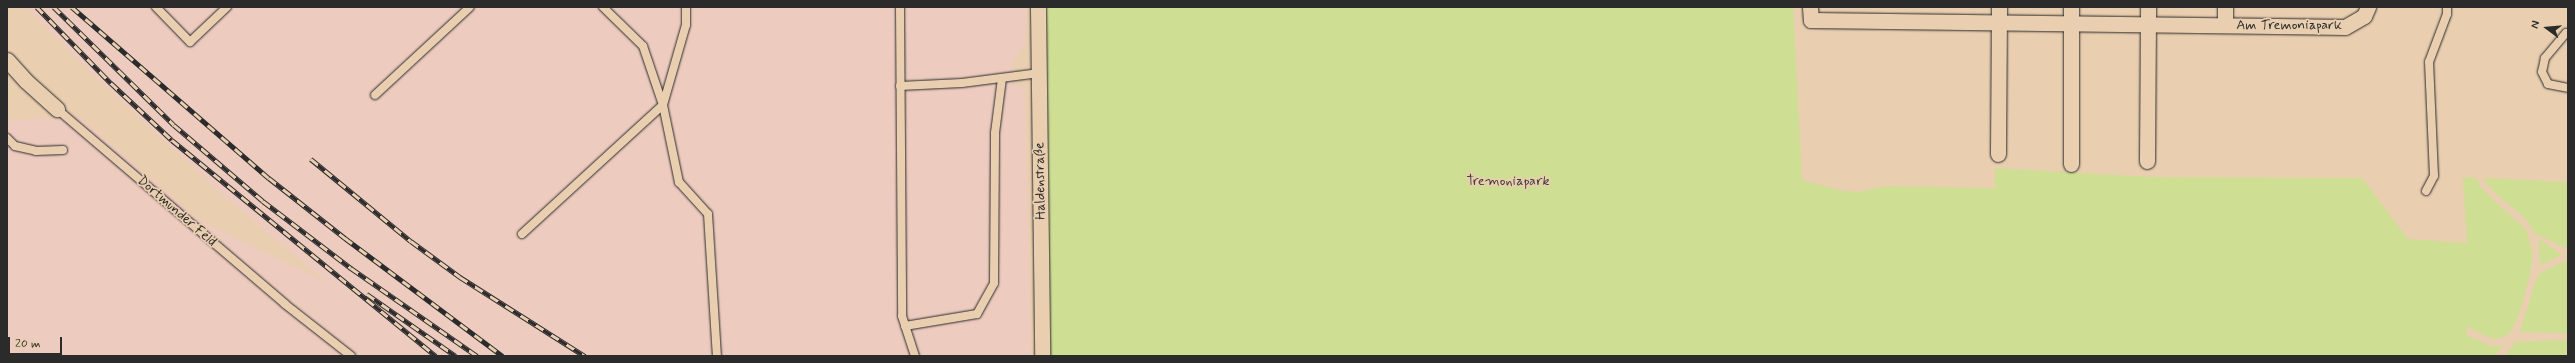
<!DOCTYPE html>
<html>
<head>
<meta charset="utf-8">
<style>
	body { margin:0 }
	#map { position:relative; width:2575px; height:363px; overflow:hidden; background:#e9ceb0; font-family:Mynerve,sans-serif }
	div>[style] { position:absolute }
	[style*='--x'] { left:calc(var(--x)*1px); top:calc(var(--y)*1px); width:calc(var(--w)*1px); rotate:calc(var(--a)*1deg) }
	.built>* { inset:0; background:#eecbbf }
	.green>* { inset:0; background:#cede92 }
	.roads { filter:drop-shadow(0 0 1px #2b2b2b) drop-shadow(0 0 1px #2b2b2b) }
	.lane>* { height:8px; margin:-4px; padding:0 4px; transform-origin:4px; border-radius:4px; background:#e9ceb0 }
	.street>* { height:15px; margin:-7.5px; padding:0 7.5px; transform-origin:7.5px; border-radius:7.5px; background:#e9ceb0 }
	.rail>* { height:4.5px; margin-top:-2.25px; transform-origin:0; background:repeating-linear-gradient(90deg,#e9ceb0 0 9px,#2b2b2b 0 18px); box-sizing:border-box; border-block:1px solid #2b2b2b }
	span { translate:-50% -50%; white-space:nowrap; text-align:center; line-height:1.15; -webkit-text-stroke:3.5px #e9ceb0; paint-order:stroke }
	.street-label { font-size:14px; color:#2b2b2b }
	.park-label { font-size:14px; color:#3b3d35 }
	.frame { position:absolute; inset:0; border:8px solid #2b2b2b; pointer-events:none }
	.north { position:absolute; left:2527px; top:8px; width:40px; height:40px; -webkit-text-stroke:3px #e9ceb0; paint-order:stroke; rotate:286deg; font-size:11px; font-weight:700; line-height:16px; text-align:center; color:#2b2b2b }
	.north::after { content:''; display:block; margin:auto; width:14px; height:18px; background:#2b2b2b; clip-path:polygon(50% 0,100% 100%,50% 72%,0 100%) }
	.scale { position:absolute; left:8px; top:337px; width:54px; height:18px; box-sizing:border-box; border:2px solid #2b2b2b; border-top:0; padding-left:5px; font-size:12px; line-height:14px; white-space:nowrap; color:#2b2b2b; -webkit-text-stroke:3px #e9ceb0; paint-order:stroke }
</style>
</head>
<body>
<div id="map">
	<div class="built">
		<i style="clip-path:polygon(26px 7px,1027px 7px,1025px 43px,1013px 62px,1014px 86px,1025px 87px,1031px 356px,7px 356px,7px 121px,78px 116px,200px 221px,328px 283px,225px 197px,90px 72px)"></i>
	</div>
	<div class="green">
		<i style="clip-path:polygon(1042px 7px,1793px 7px,1802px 180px,1843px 191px,1859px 192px,1886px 186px,1995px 188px,1995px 168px,2151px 177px,2362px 178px,2408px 239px,2467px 243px,2463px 177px,2476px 178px,2483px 190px,2526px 230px,2533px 254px,2529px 278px,2520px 312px,2511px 331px,2504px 337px,2492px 339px,2466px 326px,2467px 335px,2490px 346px,2502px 346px,2495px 356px,1047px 356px)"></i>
		<i style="clip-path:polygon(2483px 178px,2568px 182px,2568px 249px,2534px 233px,2527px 220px,2494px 192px)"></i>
		<i style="clip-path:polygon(2539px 239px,2562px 255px,2540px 265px)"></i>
		<i style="clip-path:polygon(2568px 260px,2568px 333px,2520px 332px,2536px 280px,2541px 272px)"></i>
		<i style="clip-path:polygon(2567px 340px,2566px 356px,2505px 356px,2515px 342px)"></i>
	</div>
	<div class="roads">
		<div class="lane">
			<i style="--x:156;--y:7;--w:49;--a:45.8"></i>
			<i style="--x:190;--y:42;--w:51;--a:-43.4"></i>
			<i style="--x:603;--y:7;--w:56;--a:44.3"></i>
			<i style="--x:643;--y:46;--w:62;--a:71.3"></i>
			<i style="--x:663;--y:105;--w:79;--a:78.3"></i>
			<i style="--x:679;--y:182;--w:43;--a:47.8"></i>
			<i style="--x:708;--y:214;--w:142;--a:86.4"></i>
			<i style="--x:900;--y:7;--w:309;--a:89.6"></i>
			<i style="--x:902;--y:316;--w:42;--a:72"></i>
			<i style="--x:2568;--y:34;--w:2;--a:-153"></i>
			<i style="--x:2566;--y:33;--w:33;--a:130"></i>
			<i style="--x:2545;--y:58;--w:14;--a:102"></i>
			<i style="--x:2542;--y:72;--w:13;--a:63"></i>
			<i style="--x:2548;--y:84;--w:20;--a:11"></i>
			<i style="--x:900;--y:86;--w:62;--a:-2.8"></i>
			<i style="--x:962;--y:83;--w:78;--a:-7.4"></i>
			<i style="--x:375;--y:95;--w:129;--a:-42.8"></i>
			<i style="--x:57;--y:109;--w:300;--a:40.5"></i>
			<i style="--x:285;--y:304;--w:84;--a:38.2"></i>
			<i style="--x:7;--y:138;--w:11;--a:45"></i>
			<i style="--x:15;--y:146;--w:22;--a:13"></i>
			<i style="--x:36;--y:151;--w:27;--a:-2"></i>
			<i style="--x:2426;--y:191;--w:17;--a:-62"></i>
			<i style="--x:2434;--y:176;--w:114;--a:-92.5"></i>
			<i style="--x:2429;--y:62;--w:51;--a:-69.4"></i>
			<i style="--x:2447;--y:14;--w:7;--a:-90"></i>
			<i style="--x:522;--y:234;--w:191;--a:-42.5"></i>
			<i style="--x:663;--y:105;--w:83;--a:-74"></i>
			<i style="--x:686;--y:25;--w:18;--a:-90"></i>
			<i style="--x:905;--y:326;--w:73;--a:-9.5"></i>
			<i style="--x:977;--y:314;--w:35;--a:-61"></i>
			<i style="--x:994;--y:283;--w:150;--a:-89.6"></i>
			<i style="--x:995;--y:133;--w:55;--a:-82.7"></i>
		</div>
		<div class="street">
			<i style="--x:1038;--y:7;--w:349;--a:89.3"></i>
			<i style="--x:1810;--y:7;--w:13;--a:86"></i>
			<i style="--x:1811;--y:20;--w:534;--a:0.75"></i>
			<i style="--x:2345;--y:27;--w:22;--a:-30"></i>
			<i style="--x:2364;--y:16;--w:10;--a:-66"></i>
			<i style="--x:2225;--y:7;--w:18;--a:90"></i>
			<i style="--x:7;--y:60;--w:28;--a:48"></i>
			<i style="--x:26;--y:81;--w:42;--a:42.1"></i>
			<i style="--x:1998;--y:154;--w:147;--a:-89.6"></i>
			<i style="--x:2147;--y:161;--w:154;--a:-89.6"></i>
			<i style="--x:2071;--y:164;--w:157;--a:-90"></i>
		</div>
	</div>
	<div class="rail">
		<i style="--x:37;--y:7;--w:106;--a:45.8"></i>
		<i style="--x:111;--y:83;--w:83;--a:43.1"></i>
		<i style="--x:172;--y:140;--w:341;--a:39.3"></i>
		<i style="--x:54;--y:7;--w:168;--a:44.5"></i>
		<i style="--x:174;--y:125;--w:117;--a:40.5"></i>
		<i style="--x:263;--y:201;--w:111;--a:37.3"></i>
		<i style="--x:351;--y:268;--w:154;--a:34.9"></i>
		<i style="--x:72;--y:7;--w:261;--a:41"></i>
		<i style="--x:269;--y:178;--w:97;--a:38.3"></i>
		<i style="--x:345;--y:238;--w:197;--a:36.8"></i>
		<i style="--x:311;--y:159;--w:129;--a:39.4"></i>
		<i style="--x:411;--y:241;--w:61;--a:36.3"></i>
		<i style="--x:460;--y:277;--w:148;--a:32.3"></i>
		<i style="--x:367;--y:294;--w:108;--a:34.9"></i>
	</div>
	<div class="street-label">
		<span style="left:2289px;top:25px">Am Tremoniapark</span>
		<span style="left:1040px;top:181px;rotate:-91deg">Haldenstraße</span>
		<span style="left:177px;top:211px;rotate:41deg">Dortmunder Feld</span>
	</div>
	<div class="park-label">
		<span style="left:1508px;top:181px">Tremoniapark</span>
	</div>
	<div class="frame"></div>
	<div class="north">N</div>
	<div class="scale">20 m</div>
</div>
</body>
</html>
